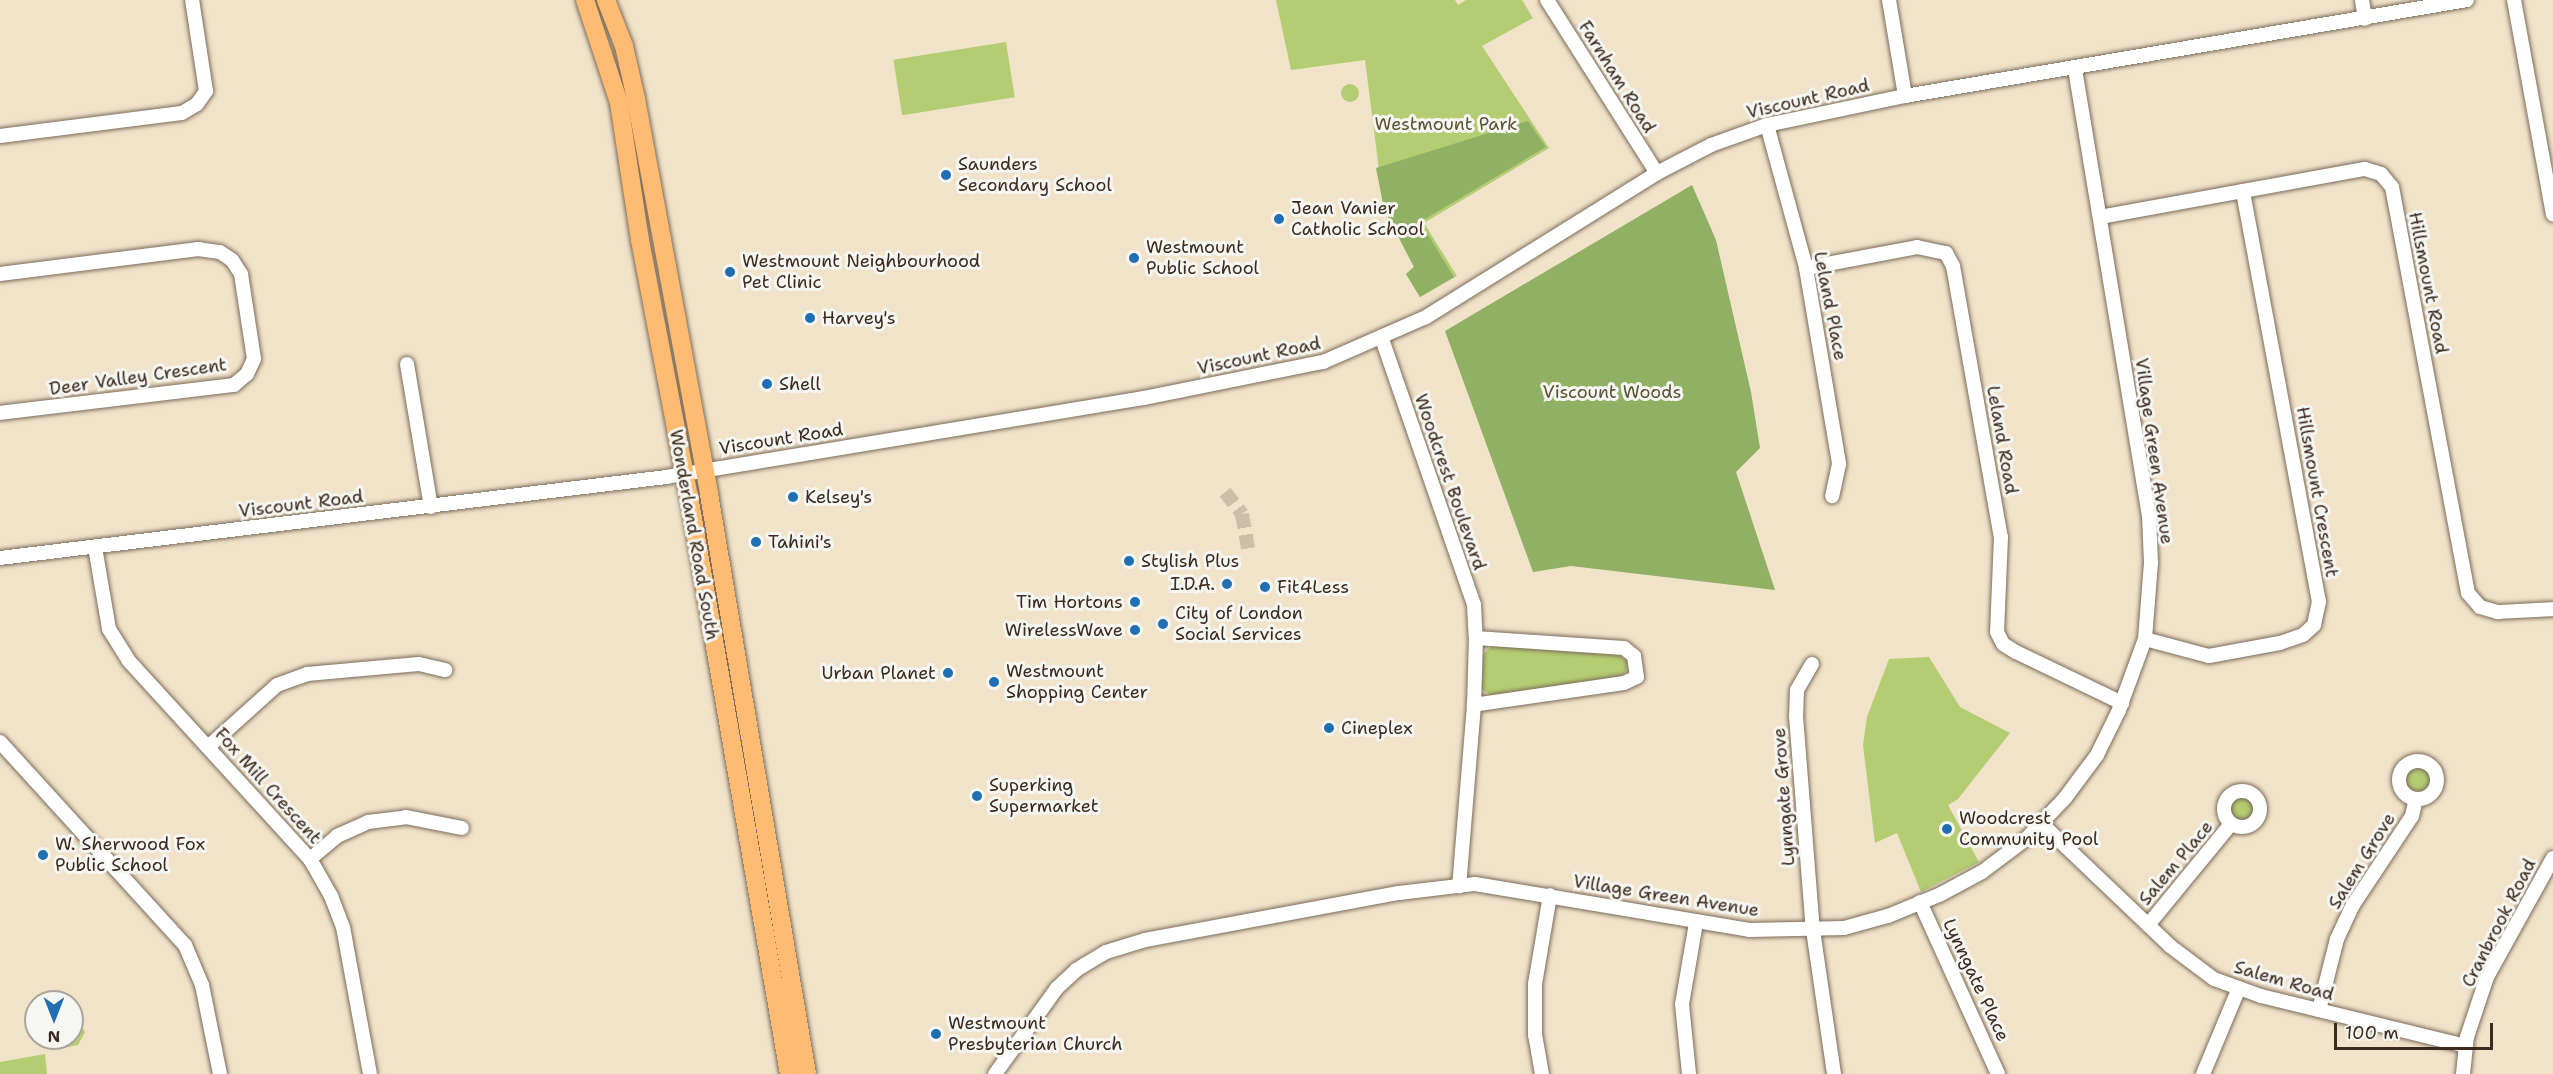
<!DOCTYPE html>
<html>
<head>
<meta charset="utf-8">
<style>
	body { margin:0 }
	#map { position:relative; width:2553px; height:1074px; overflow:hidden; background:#f1e3c9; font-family:"Shantell Sans",sans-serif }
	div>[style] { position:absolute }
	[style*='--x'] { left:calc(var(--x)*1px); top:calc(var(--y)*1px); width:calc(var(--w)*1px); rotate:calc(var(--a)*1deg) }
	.green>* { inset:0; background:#b5cd72; transform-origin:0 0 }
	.round { border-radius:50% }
	.forest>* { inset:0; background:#90b064 }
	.minor-tunnel>* { height:14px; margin-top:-7px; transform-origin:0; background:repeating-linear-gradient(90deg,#cdbea7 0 14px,transparent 0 21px) }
	.roads { filter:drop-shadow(0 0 2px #7b6b5a) drop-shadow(0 0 2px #7b6b5a) }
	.minor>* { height:14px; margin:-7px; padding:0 7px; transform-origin:7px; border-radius:7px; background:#fff }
	.minor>.ring { margin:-7px; padding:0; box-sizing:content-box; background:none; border:14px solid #fff; border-radius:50% }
	.major>* { height:18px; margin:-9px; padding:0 9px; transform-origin:9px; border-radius:9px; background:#febb71 }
	.dots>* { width:16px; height:16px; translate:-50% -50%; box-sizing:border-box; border:3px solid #f6f6f2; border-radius:50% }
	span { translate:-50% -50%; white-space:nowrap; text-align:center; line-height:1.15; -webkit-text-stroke:6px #f6f6f2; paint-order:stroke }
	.street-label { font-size:18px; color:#3b2a1e }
	.park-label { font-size:18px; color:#5a5333 }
	.poi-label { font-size:18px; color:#3b2a1e }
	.left { translate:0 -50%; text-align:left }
	.right { translate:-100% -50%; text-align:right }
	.north { position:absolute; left:24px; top:990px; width:60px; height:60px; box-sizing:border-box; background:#f6f6f2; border:2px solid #aba49d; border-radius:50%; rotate:180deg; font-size:16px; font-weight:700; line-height:24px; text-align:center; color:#3b2a1e }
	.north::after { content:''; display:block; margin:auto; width:21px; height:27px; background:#1f6fb2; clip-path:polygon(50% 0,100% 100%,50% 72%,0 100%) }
	.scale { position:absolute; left:2334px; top:1023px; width:159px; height:27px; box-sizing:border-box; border:3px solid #3b2a1e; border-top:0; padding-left:8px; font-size:18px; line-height:21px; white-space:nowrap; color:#3b2a1e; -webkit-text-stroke:4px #f6f6f2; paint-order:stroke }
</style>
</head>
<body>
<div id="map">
	<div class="green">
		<i style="clip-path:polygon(1276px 0,1455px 0,1458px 5px,1466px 0,1522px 0,1533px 18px,1482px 46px,1549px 148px,1424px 223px,1457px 276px,1420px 297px,1406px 274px,1414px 267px,1384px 209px,1365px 60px,1291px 70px)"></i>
		<i style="left:1006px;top:42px;width:56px;height:114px;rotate:81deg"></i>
		<i class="round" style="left:1341px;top:84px;width:18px;height:18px"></i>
		<i style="clip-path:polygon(1493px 645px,1612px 651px,1627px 661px,1627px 669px,1622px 676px,1608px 680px,1494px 698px,1482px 689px,1483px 654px)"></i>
		<i style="clip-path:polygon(1929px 657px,1960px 707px,2010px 733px,1958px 799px,1948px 805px,1979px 862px,1921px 892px,1897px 833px,1875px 843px,1863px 745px,1867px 717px,1889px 659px)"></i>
		<i class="round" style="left:2406px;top:767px;width:24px;height:24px"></i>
		<i class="round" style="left:2230px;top:797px;width:24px;height:24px"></i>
		<i style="clip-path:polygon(72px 1010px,85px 1032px,78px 1045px,52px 1050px,46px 1046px,44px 1038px,72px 1038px)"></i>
		<i style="clip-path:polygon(45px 1054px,47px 1074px,0 1074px,0 1062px)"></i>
	</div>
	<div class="forest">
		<i style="clip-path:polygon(1528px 121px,1546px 147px,1420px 222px,1454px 277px,1420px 297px,1406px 274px,1414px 267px,1384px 209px,1376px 168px)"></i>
		<i style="clip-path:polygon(1692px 185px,1716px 240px,1751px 392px,1760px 448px,1736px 472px,1775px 590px,1571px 566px,1533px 572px,1445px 331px)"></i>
	</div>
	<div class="minor-tunnel">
		<i style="--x:1225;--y:492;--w:28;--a:52"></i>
		<i style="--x:1242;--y:514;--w:35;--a:80"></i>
	</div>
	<div class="roads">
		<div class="minor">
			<i style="--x:1547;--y:0;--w:205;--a:57.6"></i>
			<i style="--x:1889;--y:0;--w:97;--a:80.5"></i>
			<i style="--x:2362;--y:0;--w:19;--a:81"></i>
			<i style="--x:2514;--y:0;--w:218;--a:79.7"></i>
			<i style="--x:1767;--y:125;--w:148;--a:74.7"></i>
			<i style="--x:1806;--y:268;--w:199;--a:80.4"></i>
			<i style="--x:1839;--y:464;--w:33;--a:102"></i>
			<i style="--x:0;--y:136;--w:183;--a:-7.2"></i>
			<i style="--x:182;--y:113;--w:17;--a:-31"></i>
			<i style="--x:197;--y:104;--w:16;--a:-55"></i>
			<i style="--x:206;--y:91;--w:92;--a:-98.7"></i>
			<i style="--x:2100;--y:217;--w:269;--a:-10.3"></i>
			<i style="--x:2365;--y:169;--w:17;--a:17"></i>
			<i style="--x:2381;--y:174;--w:17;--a:50"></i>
			<i style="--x:2392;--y:187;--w:413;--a:79.4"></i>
			<i style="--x:2468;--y:593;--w:18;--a:49"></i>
			<i style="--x:2480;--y:607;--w:19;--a:16"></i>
			<i style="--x:2498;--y:612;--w:55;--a:-3.1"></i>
			<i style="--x:1806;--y:268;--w:113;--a:-10.7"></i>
			<i style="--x:1917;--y:247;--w:30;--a:12"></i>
			<i style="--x:1946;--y:253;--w:15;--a:62"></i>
			<i style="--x:1953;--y:266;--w:275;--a:80"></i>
			<i style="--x:2001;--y:537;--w:95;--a:92.4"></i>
			<i style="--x:1997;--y:632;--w:13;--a:63"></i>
			<i style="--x:2003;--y:644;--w:15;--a:32"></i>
			<i style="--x:2016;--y:652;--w:118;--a:25.7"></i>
			<i style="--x:0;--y:274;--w:200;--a:-7.2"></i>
			<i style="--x:198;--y:249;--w:22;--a:8"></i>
			<i style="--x:220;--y:252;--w:14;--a:34"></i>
			<i style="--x:232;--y:260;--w:17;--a:57"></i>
			<i style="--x:241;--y:274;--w:86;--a:81.3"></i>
			<i style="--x:254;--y:359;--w:17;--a:115"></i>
			<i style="--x:247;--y:374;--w:17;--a:140"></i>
			<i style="--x:234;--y:385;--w:236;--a:173.2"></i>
			<i style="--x:1382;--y:339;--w:281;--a:70.9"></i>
			<i style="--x:1474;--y:605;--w:33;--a:87"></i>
			<i style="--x:1476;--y:638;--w:148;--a:3.9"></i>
			<i style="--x:1624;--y:648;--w:13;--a:39"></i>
			<i style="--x:1634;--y:656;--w:21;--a:82"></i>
			<i style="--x:1637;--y:677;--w:14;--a:155"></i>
			<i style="--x:1624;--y:683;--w:152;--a:171.7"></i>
			<i style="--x:1474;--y:705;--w:182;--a:94.7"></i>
			<i style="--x:407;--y:364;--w:145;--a:80.5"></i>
			<i style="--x:95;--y:547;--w:83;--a:80.3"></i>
			<i style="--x:109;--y:629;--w:36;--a:58"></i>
			<i style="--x:128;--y:660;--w:270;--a:47.6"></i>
			<i style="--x:310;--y:859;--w:43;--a:60.4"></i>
			<i style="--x:331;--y:896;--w:33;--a:69"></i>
			<i style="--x:343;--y:927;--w:149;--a:79.6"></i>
			<i style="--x:0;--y:558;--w:671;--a:-6.93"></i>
			<i style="--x:666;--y:477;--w:484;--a:-9.4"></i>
			<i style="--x:1144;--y:398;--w:183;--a:-11.4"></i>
			<i style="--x:1323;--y:362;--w:112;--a:-23.6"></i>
			<i style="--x:1426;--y:317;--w:272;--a:-31.9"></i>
			<i style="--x:1657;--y:173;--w:61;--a:-27.4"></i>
			<i style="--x:1711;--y:145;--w:59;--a:-19.7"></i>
			<i style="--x:1767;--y:125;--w:141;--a:-11.9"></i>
			<i style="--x:1905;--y:96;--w:570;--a:-9.69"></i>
			<i style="--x:2145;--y:639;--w:66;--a:14.9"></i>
			<i style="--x:2209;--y:656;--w:72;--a:-10.4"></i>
			<i style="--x:2280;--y:643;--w:24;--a:-19"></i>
			<i style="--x:2303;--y:635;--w:15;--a:-42"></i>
			<i style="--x:2314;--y:625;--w:24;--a:-78"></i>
			<i style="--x:2319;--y:602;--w:418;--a:-100.5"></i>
			<i style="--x:1812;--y:664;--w:30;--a:120"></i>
			<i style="--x:1797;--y:690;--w:26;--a:92"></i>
			<i style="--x:1796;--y:716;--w:215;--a:85.5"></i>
			<i style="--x:1813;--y:930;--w:146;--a:81.7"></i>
			<i style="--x:1474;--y:705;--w:67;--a:-88.3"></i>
			<i style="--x:0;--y:742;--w:275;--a:47.7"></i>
			<i style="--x:185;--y:945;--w:43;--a:67"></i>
			<i style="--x:202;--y:985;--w:91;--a:78.6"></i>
			<i style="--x:208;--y:747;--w:93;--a:-41.9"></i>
			<i style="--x:277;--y:685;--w:32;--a:-20"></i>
			<i style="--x:307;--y:674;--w:112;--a:-5.1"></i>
			<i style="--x:419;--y:664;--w:27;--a:13"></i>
			<i class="ring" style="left:2399px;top:761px;width:24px;height:24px"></i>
			<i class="ring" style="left:2224px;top:791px;width:22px;height:22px"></i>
			<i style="--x:2041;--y:823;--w:178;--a:43.6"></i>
			<i style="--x:2170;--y:946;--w:55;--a:36.9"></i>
			<i style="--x:2214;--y:979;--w:50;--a:19.9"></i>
			<i style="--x:2261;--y:996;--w:211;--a:13.7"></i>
			<i style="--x:310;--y:859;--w:35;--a:-40"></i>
			<i style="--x:337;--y:836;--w:34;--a:-24"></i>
			<i style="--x:368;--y:822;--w:38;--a:-7"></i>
			<i style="--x:406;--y:817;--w:57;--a:11.1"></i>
			<i style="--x:1920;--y:902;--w:189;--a:65.6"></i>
			<i style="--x:2148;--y:925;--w:131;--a:-50.6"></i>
			<i style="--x:2319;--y:1010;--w:73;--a:-75.8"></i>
			<i style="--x:2337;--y:939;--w:38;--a:-65"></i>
			<i style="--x:2353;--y:905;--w:107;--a:-56.5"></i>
			<i style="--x:2412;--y:816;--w:17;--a:-77"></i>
			<i style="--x:995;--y:1074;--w:106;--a:-54.2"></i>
			<i style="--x:1057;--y:988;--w:26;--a:-43"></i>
			<i style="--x:1076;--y:970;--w:35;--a:-31"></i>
			<i style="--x:1106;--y:952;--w:41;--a:-17.1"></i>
			<i style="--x:1145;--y:940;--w:258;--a:-10.5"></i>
			<i style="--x:1399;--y:893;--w:77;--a:-6.8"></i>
			<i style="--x:1475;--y:884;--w:278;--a:9.5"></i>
			<i style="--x:1749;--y:930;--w:95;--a:-1.2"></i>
			<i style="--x:1844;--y:928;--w:46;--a:-15.3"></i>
			<i style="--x:1888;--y:916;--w:57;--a:-22.5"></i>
			<i style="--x:1941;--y:894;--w:47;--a:-28.2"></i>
			<i style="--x:1982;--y:872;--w:55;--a:-36.9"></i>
			<i style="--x:2026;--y:839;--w:57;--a:-46.4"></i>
			<i style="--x:2065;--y:798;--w:54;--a:-53.3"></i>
			<i style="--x:2097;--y:755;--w:50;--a:-63.9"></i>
			<i style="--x:2119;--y:710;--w:76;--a:-69.9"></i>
			<i style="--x:2145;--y:639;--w:76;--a:-85.5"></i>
			<i style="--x:2151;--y:563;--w:47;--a:-92.4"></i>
			<i style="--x:2149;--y:516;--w:454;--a:-99.4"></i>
			<i style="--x:1542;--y:1074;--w:40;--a:-100"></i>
			<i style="--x:1535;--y:1035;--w:51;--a:-90"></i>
			<i style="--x:1535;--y:984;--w:90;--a:-80.4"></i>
			<i style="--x:1689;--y:1074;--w:70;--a:-95.7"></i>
			<i style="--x:1682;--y:1004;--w:82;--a:-80.2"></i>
			<i style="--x:2203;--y:1074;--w:93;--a:-67.3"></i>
			<i style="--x:2463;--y:1074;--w:37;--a:-84"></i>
			<i style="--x:2467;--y:1037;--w:63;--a:-71.6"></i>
			<i style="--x:2487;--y:977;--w:136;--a:-61"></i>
		</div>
		<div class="major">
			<i style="--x:585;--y:0;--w:108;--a:71.7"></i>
			<i style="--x:619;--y:103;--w:139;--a:81.3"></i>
			<i style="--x:640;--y:240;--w:261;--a:79.2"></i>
			<i style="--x:689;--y:496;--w:587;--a:80.18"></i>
			<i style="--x:606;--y:0;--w:49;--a:68.6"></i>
			<i style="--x:624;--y:46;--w:54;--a:77.2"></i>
			<i style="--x:636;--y:99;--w:402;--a:79.5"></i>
			<i style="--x:709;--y:494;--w:588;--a:80.41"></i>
		</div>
	</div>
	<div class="dots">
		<i style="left:946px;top:175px;background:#1f6fb2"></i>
		<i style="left:1279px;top:219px;background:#1f6fb2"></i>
		<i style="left:1134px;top:258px;background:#1f6fb2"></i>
		<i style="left:730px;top:272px;background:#1f6fb2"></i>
		<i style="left:810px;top:318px;background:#1f6fb2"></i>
		<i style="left:767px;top:384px;background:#1f6fb2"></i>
		<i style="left:793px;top:497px;background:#1f6fb2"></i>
		<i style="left:756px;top:542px;background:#1f6fb2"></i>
		<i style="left:1129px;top:561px;background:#1f6fb2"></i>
		<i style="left:1227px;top:584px;background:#1f6fb2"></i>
		<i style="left:1265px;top:587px;background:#1f6fb2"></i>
		<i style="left:1135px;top:602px;background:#1f6fb2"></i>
		<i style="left:1163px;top:624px;background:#1f6fb2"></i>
		<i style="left:1135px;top:630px;background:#1f6fb2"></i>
		<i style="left:948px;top:673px;background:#1f6fb2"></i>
		<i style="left:994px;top:682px;background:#1f6fb2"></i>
		<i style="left:1329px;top:728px;background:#1f6fb2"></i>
		<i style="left:977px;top:796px;background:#1f6fb2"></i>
		<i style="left:1947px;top:829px;background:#1f6fb2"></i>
		<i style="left:43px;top:855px;background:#1f6fb2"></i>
		<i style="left:936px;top:1034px;background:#1f6fb2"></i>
	</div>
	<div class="street-label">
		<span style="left:1617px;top:77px;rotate:58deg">Farnham Road</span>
		<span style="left:1808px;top:99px;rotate:-13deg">Viscount Road</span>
		<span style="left:2428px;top:283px;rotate:79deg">Hillsmount Road</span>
		<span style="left:1830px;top:306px;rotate:79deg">Leland Place</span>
		<span style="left:1259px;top:356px;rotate:-12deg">Viscount Road</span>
		<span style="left:138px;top:377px;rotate:-8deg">Deer Valley Crescent</span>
		<span style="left:781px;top:439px;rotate:-9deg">Viscount Road</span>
		<span style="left:2002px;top:440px;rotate:80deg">Leland Road</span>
		<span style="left:2154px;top:451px;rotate:82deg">Village Green Avenue</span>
		<span style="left:1450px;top:482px;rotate:71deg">Woodcrest Boulevard</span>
		<span style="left:2317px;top:492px;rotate:80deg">Hillsmount Crescent</span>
		<span style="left:301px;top:504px;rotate:-7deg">Viscount Road</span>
		<span style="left:694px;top:535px;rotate:80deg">Wonderland Road South</span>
		<span style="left:268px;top:786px;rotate:48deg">Fox Mill Crescent</span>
		<span style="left:1784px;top:797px;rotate:-94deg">Lynngate Grove</span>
		<span style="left:2362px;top:861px;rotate:-58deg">Salem Grove</span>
		<span style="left:2176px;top:863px;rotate:-50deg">Salem Place</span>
		<span style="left:1666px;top:896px;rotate:9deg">Village Green Avenue</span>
		<span style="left:2499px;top:923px;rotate:-63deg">Cranbrook Road</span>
		<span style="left:1976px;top:980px;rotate:65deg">Lynngate Place</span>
		<span style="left:2284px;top:981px;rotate:16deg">Salem Road</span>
	</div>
	<div class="park-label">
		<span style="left:1446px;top:124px">Westmount Park</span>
		<span style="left:1612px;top:392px">Viscount Woods</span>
	</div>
	<div class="poi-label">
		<span class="left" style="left:958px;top:175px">Saunders<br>Secondary School</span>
		<span class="left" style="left:1291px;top:219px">Jean Vanier<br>Catholic School</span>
		<span class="left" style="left:1146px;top:258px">Westmount<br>Public School</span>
		<span class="left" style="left:742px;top:272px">Westmount Neighbourhood<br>Pet Clinic</span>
		<span class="left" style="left:822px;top:318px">Harvey's</span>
		<span class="left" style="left:779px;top:384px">Shell</span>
		<span class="left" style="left:805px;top:497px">Kelsey's</span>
		<span class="left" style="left:768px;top:542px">Tahini's</span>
		<span class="left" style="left:1141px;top:561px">Stylish Plus</span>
		<span class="right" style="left:1215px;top:584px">I.D.A.</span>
		<span class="left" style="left:1277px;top:587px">Fit4Less</span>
		<span class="right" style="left:1123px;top:602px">Tim Hortons</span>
		<span class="left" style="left:1175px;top:624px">City of London<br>Social Services</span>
		<span class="right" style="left:1123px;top:630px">WirelessWave</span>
		<span class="left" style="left:1006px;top:682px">Westmount<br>Shopping Center</span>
		<span class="right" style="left:936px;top:673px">Urban Planet</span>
		<span class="left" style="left:1341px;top:728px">Cineplex</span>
		<span class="left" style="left:989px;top:796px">Superking<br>Supermarket</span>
		<span class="left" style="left:1959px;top:829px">Woodcrest<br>Community Pool</span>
		<span class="left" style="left:55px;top:855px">W. Sherwood Fox<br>Public School</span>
		<span class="left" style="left:948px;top:1034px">Westmount<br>Presbyterian Church</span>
	</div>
	<div class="north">N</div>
	<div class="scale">100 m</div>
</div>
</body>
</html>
